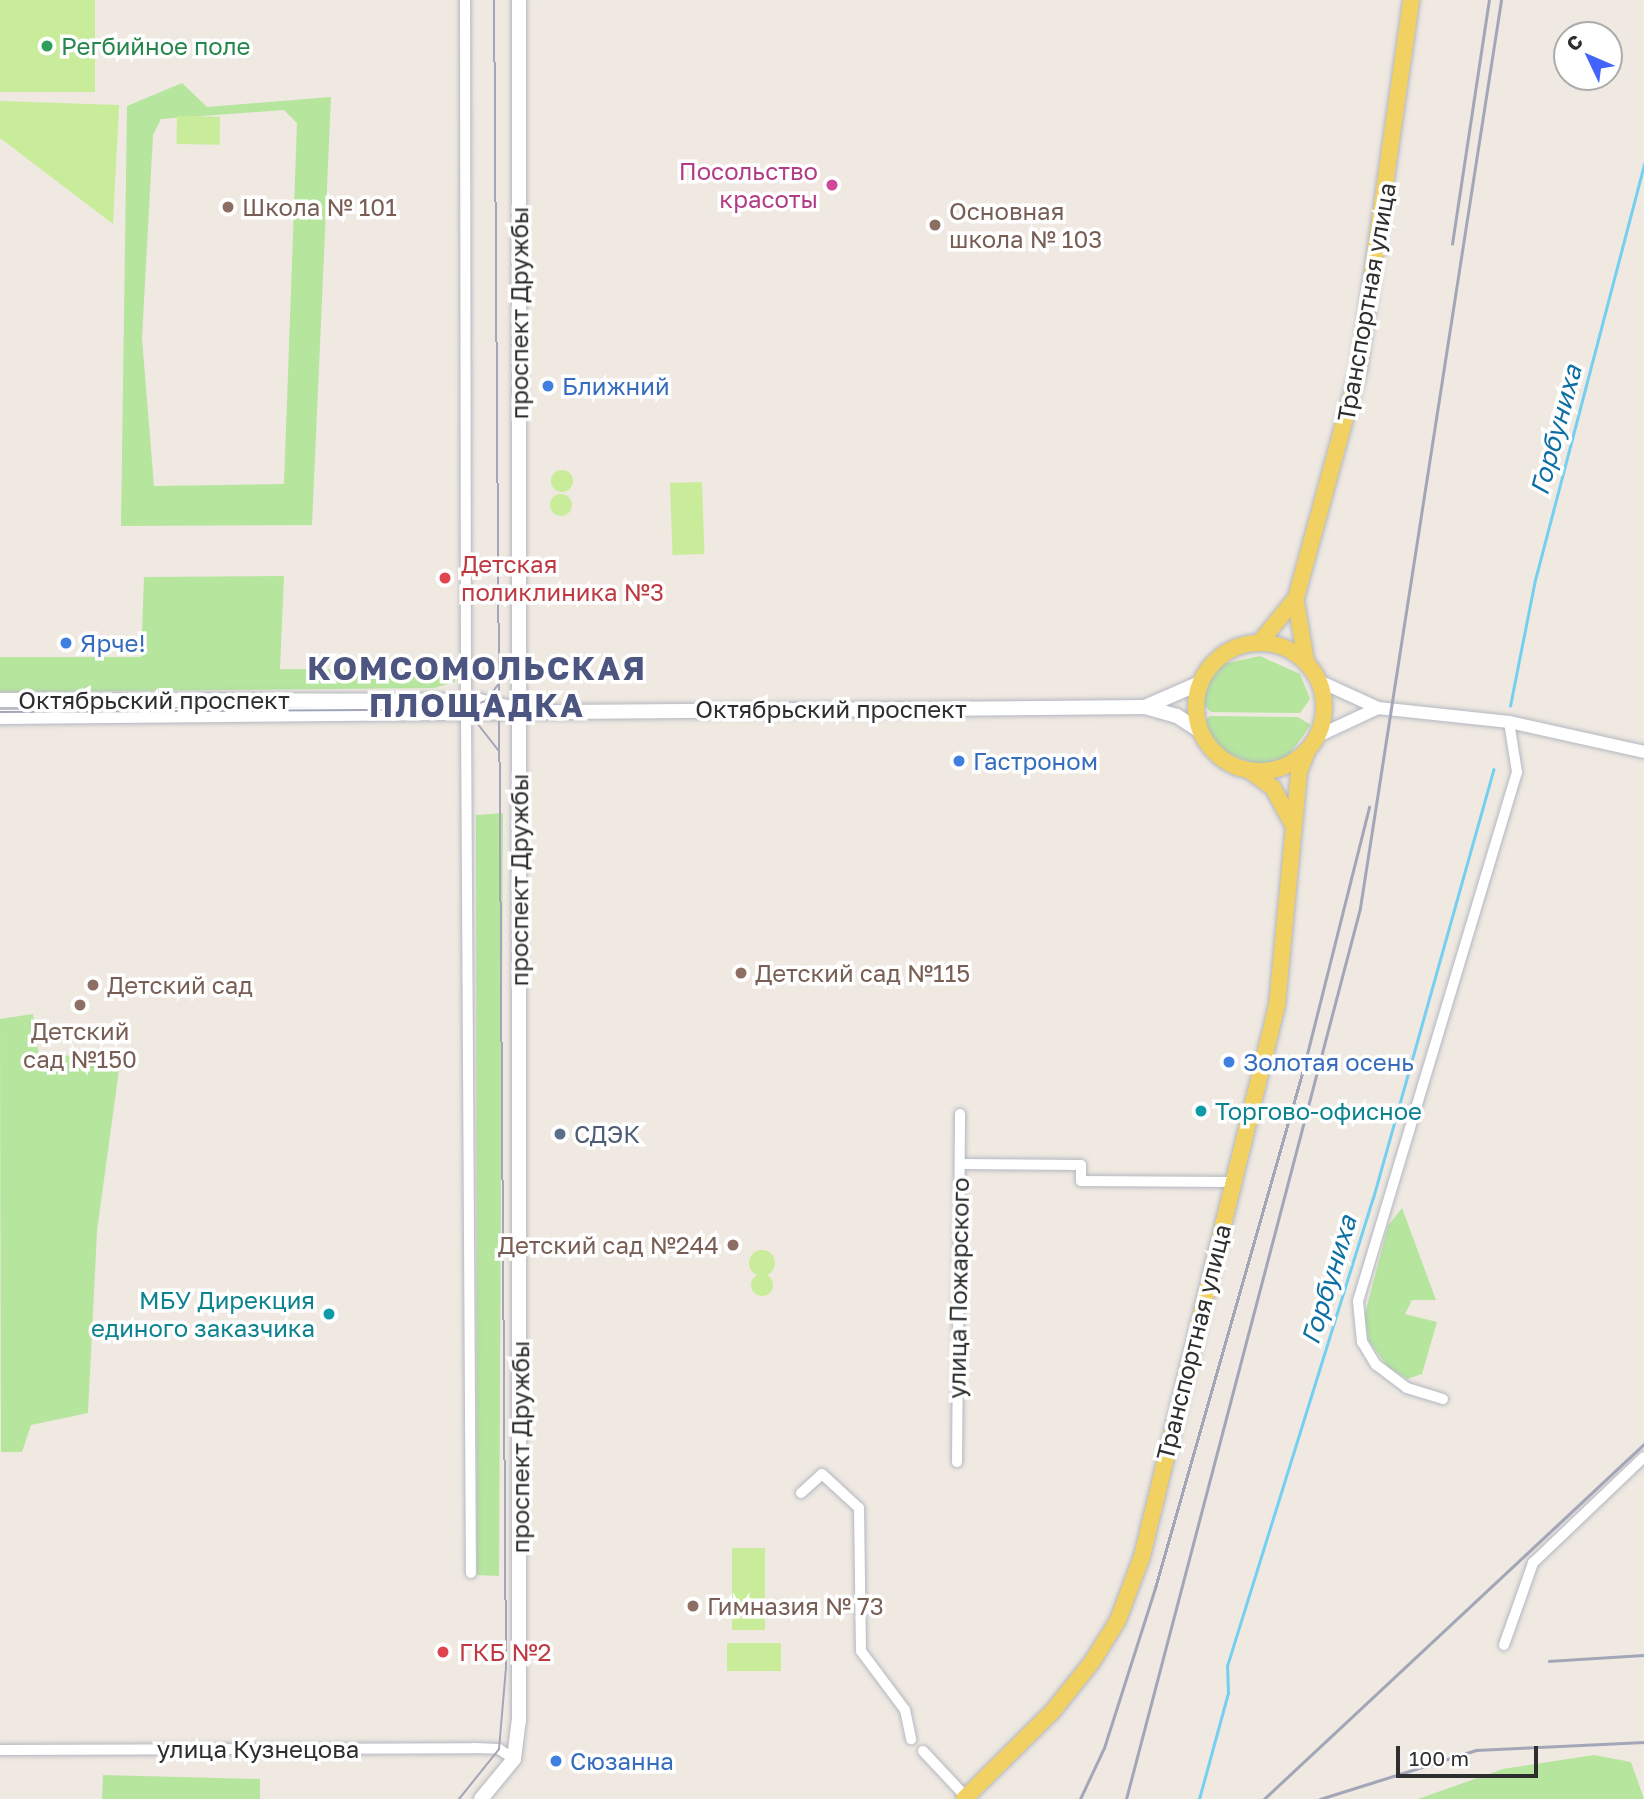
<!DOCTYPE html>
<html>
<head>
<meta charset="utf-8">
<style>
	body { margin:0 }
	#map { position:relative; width:1644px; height:1799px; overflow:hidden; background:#efe9e1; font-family:"Golos Text",sans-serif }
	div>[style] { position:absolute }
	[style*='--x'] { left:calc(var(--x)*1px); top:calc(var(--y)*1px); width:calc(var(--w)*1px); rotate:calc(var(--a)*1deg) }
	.green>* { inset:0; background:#b6e59e }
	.pitch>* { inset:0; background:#c9ec9a; transform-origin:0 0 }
	.round { border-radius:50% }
	.stream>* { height:2.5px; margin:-1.25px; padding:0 1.25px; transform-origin:1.25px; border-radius:1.25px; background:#75cff0 }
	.roads { filter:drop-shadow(0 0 2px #b4b7c1) drop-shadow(0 0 2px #b4b7c1) }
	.minor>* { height:10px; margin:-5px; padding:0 5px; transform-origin:5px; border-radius:5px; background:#fff }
	.tertiary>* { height:12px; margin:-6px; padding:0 6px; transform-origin:6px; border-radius:6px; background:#fff }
	.secondary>* { height:14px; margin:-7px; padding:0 7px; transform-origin:7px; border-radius:7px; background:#fff }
	.primary>* { height:16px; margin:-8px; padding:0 8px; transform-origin:8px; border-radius:8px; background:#f2d163 }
	.primary>.ring { margin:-8px; padding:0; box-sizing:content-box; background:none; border:16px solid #f2d163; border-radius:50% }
	.tram>* { height:2px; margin:-1px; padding:0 1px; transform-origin:1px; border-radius:1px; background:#a3a6b8 }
	.rail>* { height:2.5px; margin:-1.25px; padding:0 1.25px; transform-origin:1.25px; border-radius:1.25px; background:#a3a6b8 }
	.dots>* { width:19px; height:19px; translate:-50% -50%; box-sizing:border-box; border:4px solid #fff; border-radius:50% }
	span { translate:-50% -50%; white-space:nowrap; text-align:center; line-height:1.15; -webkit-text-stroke:7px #fff; paint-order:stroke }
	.leisure-label { font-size:24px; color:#27864d }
	.left { translate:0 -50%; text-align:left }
	.hotel-label { font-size:24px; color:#b23c85 }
	.right { translate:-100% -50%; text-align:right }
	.education-label { font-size:24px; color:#785e54 }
	.street-label { font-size:24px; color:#2e2e2e }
	.shop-label { font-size:24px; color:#366cbe }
	.health-label { font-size:24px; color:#be3a42 }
	.culture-label { font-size:24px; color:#0d838f }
	.service-label { font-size:24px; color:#4e5e75 }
	.water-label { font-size:26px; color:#0d6fa3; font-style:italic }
	.district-label { font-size:32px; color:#4d5680; font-weight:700; letter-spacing:2px }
	.north { position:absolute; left:1553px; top:21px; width:70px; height:70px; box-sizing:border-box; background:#fff; border:2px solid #ababab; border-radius:50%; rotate:314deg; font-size:19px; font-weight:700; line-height:28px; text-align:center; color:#2e2e2e }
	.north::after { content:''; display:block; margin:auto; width:24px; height:32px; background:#4264fb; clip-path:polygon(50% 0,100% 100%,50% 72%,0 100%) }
	.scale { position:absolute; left:1396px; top:1746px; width:142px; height:32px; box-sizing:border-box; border:4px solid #2e2e2e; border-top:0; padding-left:9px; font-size:21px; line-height:24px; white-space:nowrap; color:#2e2e2e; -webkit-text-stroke:5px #fff; paint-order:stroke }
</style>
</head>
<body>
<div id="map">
	<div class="green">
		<i style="clip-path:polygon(evenodd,182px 83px,207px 107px,331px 97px,312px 525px,121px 526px,127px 106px,182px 83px,284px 110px,297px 123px,284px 484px,154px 486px,142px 338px,153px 135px,161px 119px,284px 110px)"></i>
		<i style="clip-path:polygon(284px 576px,280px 669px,455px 670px,455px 682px,434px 688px,0 692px,0 657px,141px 657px,144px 577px)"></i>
		<i style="clip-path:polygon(1260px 656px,1300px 674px,1310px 699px,1300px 713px,1211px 712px,1200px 702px,1218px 665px)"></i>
		<i style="clip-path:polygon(1210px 716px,1298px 717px,1311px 725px,1286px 759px,1263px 766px,1222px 752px,1203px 722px)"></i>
		<i style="clip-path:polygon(503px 813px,499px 1576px,477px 1575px,476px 815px)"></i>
		<i style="clip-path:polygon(33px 1014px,39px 1056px,121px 1055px,97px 1231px,88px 1413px,31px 1425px,22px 1452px,1px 1452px,0 1019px)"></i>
		<i style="clip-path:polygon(1402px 1208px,1436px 1300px,1412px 1300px,1405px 1314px,1437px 1322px,1422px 1374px,1407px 1379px,1387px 1366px,1369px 1341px,1364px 1318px,1388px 1226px)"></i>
		<i style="clip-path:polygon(1594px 1755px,1631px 1762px,1644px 1799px,1418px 1799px,1503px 1769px)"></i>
		<i style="clip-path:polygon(103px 1775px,260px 1779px,260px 1799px,102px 1799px)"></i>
	</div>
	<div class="pitch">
		<i style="left:0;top:0;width:95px;height:92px"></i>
		<i style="clip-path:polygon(0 101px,119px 105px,113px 224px,0 138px)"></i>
		<i style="left:177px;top:116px;width:43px;height:28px;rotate:1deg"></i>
		<i class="round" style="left:551px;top:470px;width:22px;height:22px"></i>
		<i style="left:702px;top:482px;width:72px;height:32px;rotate:88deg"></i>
		<i class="round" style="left:550px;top:494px;width:22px;height:22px"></i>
		<i class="round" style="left:749px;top:1250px;width:26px;height:26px"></i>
		<i class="round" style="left:751px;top:1274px;width:22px;height:22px"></i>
		<i style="left:732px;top:1548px;width:33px;height:82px"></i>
		<i style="left:727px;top:1643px;width:54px;height:28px"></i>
	</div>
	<div class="stream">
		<i style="--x:1510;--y:706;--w:128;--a:-78.8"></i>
		<i style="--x:1535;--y:580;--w:430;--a:-75.3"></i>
		<i style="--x:1199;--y:1799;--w:110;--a:-74.7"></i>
		<i style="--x:1228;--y:1693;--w:27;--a:-92"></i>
		<i style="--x:1227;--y:1666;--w:490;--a:-72.7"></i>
		<i style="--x:1373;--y:1198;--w:445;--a:-74.3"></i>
	</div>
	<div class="roads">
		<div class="minor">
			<i style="--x:465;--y:0;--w:701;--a:89.92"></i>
			<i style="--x:466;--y:716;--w:857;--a:89.67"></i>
			<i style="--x:960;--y:1164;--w:121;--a:0.5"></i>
			<i style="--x:1081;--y:1165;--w:16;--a:90"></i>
			<i style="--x:1081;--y:1181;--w:151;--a:0.4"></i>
			<i style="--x:1443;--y:1399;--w:38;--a:-163"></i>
			<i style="--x:1407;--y:1388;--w:39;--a:-143"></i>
			<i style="--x:1376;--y:1365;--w:27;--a:-121"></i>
			<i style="--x:1362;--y:1342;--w:41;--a:-95.6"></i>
			<i style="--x:1358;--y:1301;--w:552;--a:-73.27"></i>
			<i style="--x:1517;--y:772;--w:51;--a:-99.1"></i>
			<i style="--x:957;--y:1462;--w:348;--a:-89.5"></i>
			<i style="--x:801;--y:1493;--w:28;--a:-42"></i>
			<i style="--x:822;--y:1474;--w:50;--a:42.6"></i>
			<i style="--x:859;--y:1508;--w:143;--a:89.2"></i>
			<i style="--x:861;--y:1651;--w:74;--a:53.3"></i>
			<i style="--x:905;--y:1710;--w:30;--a:78"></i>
			<i style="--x:1504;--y:1645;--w:87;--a:-70.5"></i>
			<i style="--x:1533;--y:1563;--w:153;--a:-43.7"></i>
			<i style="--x:0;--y:1750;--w:474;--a:-0.2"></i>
			<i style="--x:474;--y:1748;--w:25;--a:2"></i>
			<i style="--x:499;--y:1749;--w:18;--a:34"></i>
			<i style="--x:923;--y:1751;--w:63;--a:46.9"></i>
		</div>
		<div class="tertiary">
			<i style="--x:1319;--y:681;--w:65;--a:24.6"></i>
			<i style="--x:1378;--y:708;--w:132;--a:6.1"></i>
			<i style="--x:1509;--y:722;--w:138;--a:12.5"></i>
			<i style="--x:1318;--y:736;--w:66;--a:-25"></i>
		</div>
		<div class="secondary">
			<i style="--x:0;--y:700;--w:479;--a:0.1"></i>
			<i style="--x:479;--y:701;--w:38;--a:12"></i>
			<i style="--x:1145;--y:707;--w:60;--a:-23.6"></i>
			<i style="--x:0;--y:717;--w:1145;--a:-0.5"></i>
			<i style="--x:1145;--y:707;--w:33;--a:16"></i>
			<i style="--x:1177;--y:716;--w:27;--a:33"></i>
			<i style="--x:481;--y:1799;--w:52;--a:-50.5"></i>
			<i style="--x:514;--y:1759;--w:38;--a:-83"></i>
			<i style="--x:519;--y:1721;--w:1721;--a:-90"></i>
		</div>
		<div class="primary">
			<i style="--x:1296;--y:602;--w:60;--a:80.4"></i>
			<i style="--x:1260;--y:642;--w:57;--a:-50.7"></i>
			<i style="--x:1296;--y:598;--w:239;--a:-74.7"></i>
			<i style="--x:1359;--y:367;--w:371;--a:-81.9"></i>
			<i class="ring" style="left:1196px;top:643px;width:112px;height:112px"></i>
			<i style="--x:1250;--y:771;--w:29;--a:36"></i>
			<i style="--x:1273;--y:788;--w:42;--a:61.6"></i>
			<i style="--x:964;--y:1799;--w:124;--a:-44.7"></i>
			<i style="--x:1052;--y:1712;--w:64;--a:-51.3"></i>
			<i style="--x:1092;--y:1662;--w:49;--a:-58.2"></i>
			<i style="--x:1118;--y:1620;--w:68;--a:-69.4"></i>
			<i style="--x:1142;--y:1556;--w:567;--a:-76.23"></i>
			<i style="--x:1277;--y:1005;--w:234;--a:-84.6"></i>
			<i style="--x:1299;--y:772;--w:22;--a:-69"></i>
		</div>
	</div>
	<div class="tram">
		<i style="--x:454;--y:709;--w:27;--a:31"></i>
		<i style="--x:477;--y:723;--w:36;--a:52"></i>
		<i style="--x:0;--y:712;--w:458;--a:-0.3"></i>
		<i style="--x:458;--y:710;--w:28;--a:-18"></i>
		<i style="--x:485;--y:701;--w:21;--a:-51"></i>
		<i style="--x:459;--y:1799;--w:64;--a:-51.3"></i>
		<i style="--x:499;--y:1749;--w:81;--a:-85.1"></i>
		<i style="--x:506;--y:1668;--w:1668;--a:-90.41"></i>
	</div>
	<div class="rail">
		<i style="--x:1452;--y:244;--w:247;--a:-81.4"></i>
		<i style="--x:1549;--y:1661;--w:95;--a:-3.6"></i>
		<i style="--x:1080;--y:1799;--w:56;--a:-64.8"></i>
		<i style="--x:1104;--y:1748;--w:168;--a:-72.3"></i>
		<i style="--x:1155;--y:1588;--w:539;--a:-74.05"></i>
		<i style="--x:1303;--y:1070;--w:271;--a:-75.9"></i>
		<i style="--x:1126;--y:1799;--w:921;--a:-75.28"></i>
		<i style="--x:1360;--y:908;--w:919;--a:-81.17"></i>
		<i style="--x:1264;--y:1799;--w:520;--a:-43.05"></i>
		<i style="--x:1320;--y:1799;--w:164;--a:-17.4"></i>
		<i style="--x:1476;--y:1750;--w:168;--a:-2.7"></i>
	</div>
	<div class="dots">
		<i style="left:47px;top:46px;background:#2e9e5b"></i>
		<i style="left:832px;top:185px;background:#d1479c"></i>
		<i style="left:228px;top:207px;background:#8d6e63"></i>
		<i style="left:935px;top:225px;background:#8d6e63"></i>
		<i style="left:548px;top:386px;background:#3f7fe0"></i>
		<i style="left:445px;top:578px;background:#e0444e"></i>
		<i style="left:66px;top:643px;background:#3f7fe0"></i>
		<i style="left:959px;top:761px;background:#3f7fe0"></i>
		<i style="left:741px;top:973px;background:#8d6e63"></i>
		<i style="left:93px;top:985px;background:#8d6e63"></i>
		<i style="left:80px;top:1005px;background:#8d6e63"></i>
		<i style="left:1229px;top:1062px;background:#3f7fe0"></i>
		<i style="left:1201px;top:1111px;background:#0f9aa8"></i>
		<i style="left:560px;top:1134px;background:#5c6f8a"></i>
		<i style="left:733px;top:1245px;background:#8d6e63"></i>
		<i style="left:329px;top:1314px;background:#0f9aa8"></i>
		<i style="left:693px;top:1606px;background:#8d6e63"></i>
		<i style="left:443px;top:1652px;background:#e0444e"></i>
		<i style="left:556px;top:1761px;background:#3f7fe0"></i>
	</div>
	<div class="leisure-label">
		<span class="left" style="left:61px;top:46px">Регбийное поле</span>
	</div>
	<div class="hotel-label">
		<span class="right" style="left:818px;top:185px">Посольство<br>красоты</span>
	</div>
	<div class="education-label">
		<span class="left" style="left:242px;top:207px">Школа № 101</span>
		<span class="left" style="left:949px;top:225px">Основная<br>школа № 103</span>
		<span class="left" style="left:755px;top:973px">Детский сад №115</span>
		<span class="left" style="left:107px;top:985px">Детский сад</span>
		<span style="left:80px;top:1045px">Детский<br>сад №150</span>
		<span class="right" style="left:719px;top:1245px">Детский сад №244</span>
		<span class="left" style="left:707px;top:1606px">Гимназия № 73</span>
	</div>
	<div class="street-label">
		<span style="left:1366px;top:302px;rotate:-80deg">Транспортная улица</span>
		<span style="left:519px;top:313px;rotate:-90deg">проспект Дружбы</span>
		<span style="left:154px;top:700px">Октябрьский проспект</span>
		<span style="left:831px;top:709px">Октябрьский проспект</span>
		<span style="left:519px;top:880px;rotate:-90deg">проспект Дружбы</span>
		<span style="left:958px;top:1288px;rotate:-89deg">улица Пожарского</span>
		<span style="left:1193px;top:1342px;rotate:-76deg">Транспортная улица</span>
		<span style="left:520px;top:1447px;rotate:-90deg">проспект Дружбы</span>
		<span style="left:258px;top:1749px">улица Кузнецова</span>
	</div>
	<div class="shop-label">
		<span class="left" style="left:562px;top:386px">Ближний</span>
		<span class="left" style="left:80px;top:643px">Ярче!</span>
		<span class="left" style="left:973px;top:761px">Гастроном</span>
		<span class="left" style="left:1243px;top:1062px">Золотая осень</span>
		<span class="left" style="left:570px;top:1761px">Сюзанна</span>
	</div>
	<div class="health-label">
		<span class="left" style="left:461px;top:578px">Детская<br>поликлиника №3</span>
		<span class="left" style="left:459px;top:1652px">ГКБ №2</span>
	</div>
	<div class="culture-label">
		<span class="left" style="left:1215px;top:1111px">Торгово-офисное</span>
		<span class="right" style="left:315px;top:1314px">МБУ Дирекция<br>единого заказчика</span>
	</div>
	<div class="service-label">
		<span class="left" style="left:574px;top:1134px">СДЭК</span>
	</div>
	<div class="water-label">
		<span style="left:1556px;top:430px;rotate:-75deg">Горбуниха</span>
		<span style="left:1329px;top:1280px;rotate:-73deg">Горбуниха</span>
	</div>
	<div class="district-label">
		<span style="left:477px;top:687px">КОМСОМОЛЬСКАЯ<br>ПЛОЩАДКА</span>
	</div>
	<div class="north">С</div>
	<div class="scale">100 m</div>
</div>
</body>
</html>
